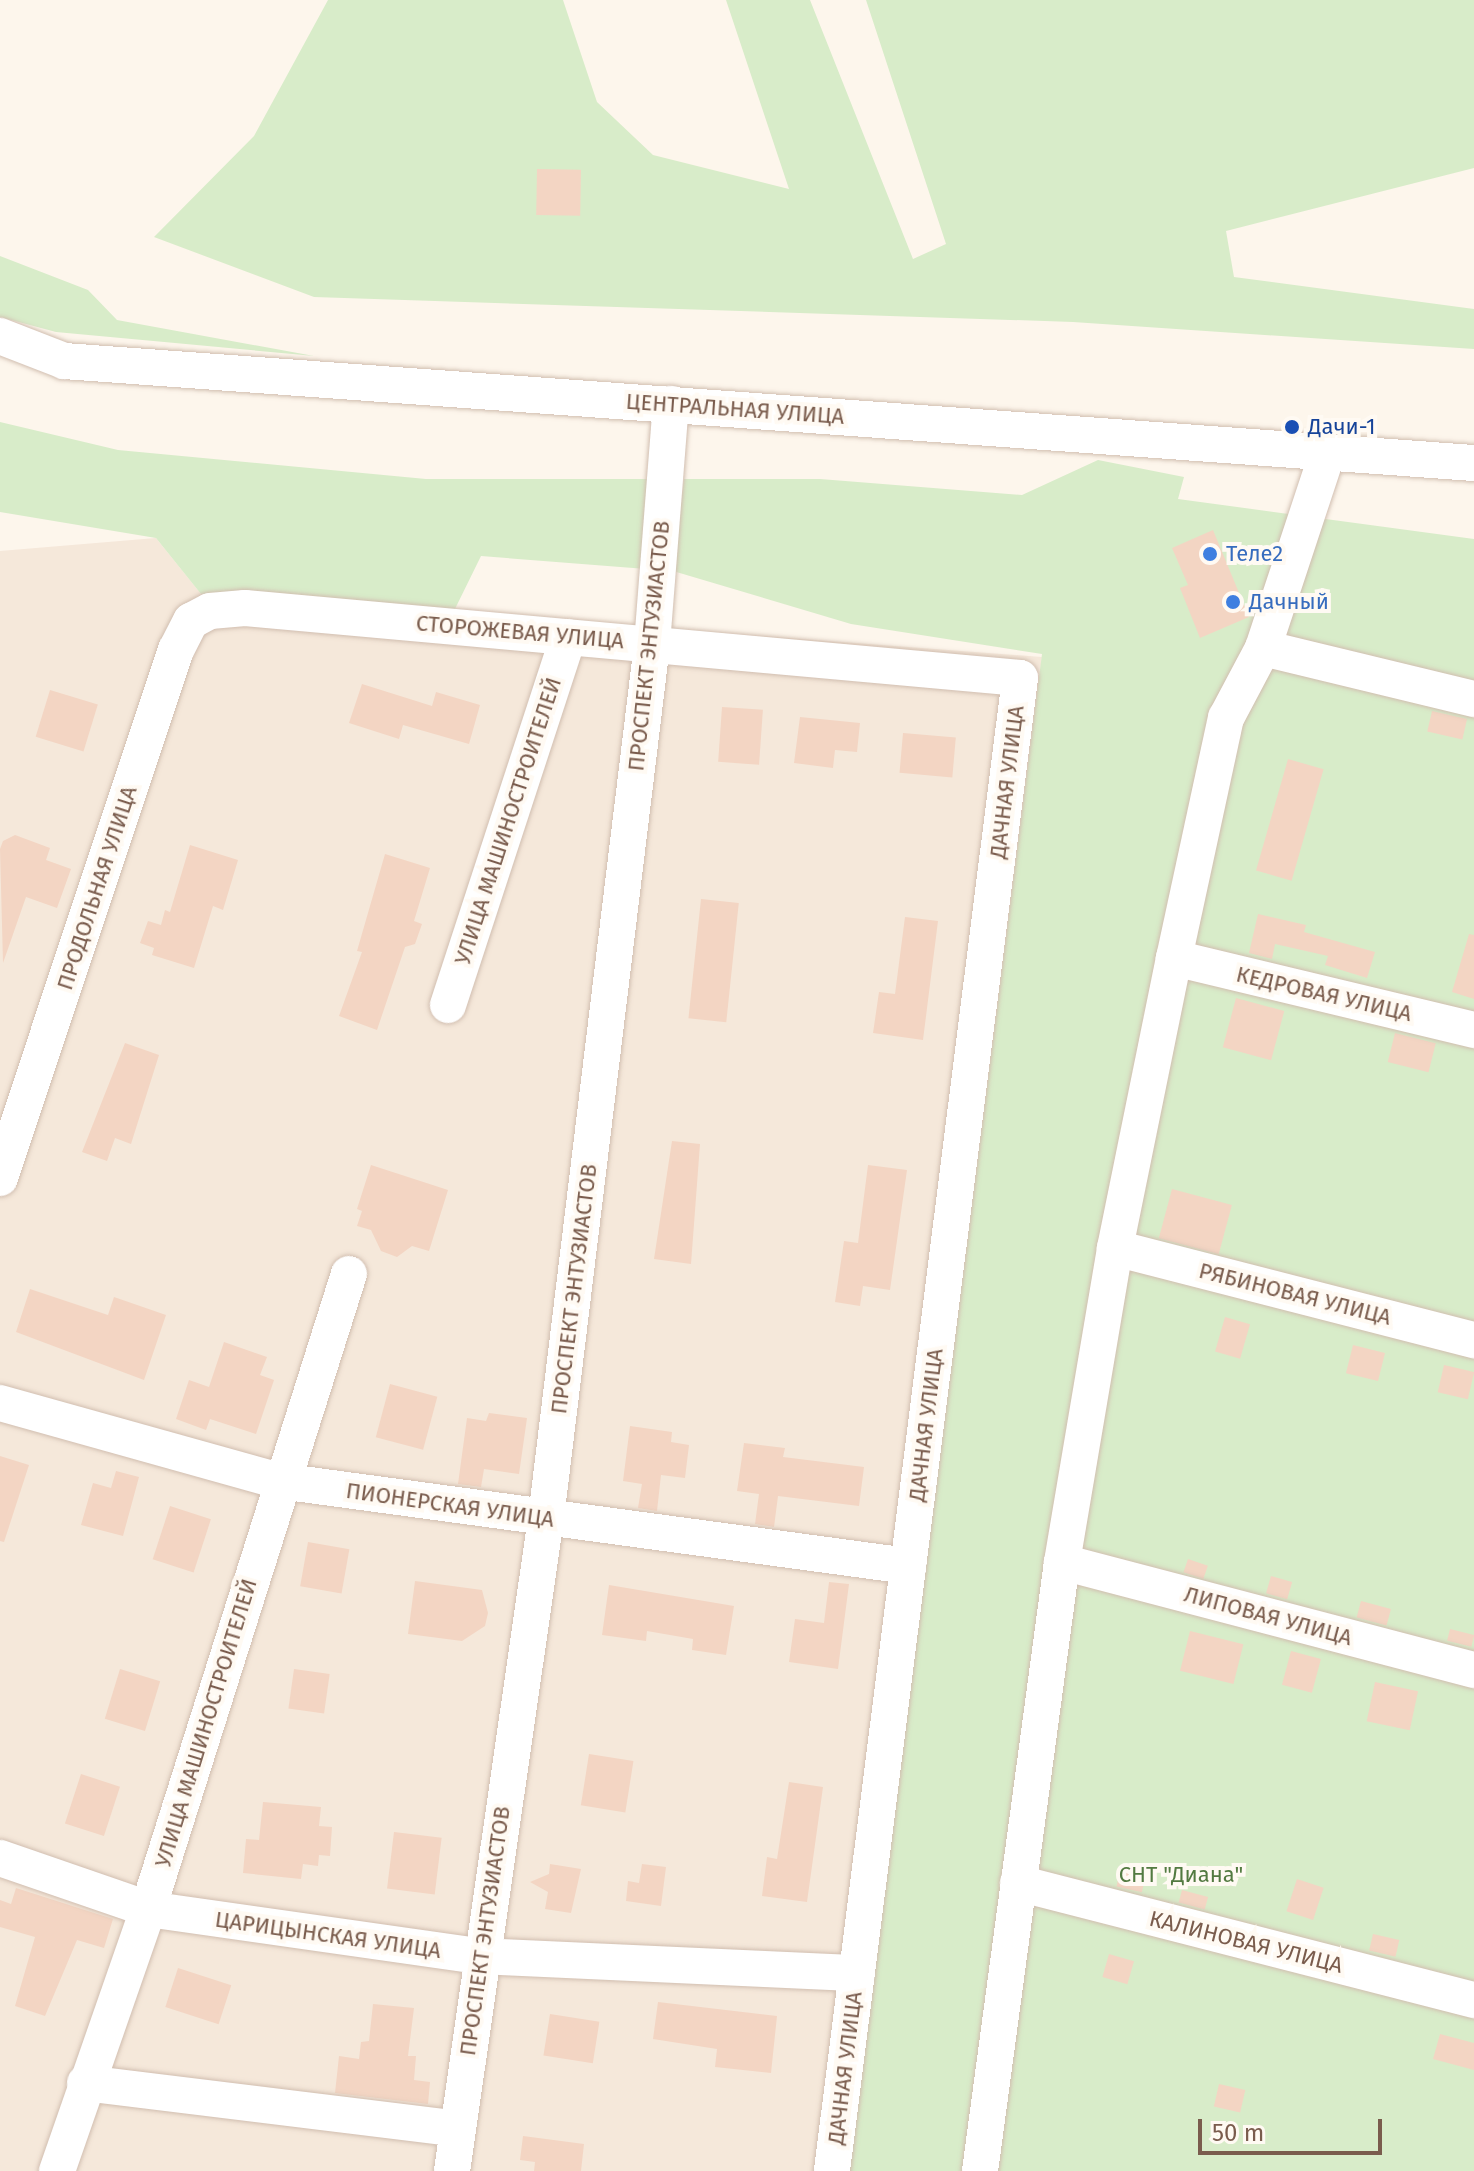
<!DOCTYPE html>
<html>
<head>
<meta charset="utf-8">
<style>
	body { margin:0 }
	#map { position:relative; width:1474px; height:2171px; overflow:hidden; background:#fdf6ec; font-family:"Fira Sans",sans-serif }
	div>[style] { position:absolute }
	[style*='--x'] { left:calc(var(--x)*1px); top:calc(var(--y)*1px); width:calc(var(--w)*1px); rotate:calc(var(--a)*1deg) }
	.residential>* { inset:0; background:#f5e8da }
	.green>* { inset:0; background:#d8ecc9 }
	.building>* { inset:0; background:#f3d5c3; transform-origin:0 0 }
	.roads { filter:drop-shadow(0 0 2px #d1beb0) drop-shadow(0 0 2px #d1beb0) }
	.minor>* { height:36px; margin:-18px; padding:0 18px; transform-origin:18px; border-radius:18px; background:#fff }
	.dots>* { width:22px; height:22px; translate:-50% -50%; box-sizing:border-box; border:4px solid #fffaf3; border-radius:50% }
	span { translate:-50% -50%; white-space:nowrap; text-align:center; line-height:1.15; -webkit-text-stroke:8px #fffaf3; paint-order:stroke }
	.street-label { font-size:22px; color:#7a5c4d }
	.transit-label { font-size:22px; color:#164399 }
	.left { translate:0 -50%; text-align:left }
	.shop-label { font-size:22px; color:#366cbe }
	.park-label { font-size:22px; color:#537a41 }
	.scale { position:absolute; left:1198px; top:2119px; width:184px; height:36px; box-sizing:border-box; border:4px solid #7a5c4d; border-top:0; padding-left:10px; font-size:24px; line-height:28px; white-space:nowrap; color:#7a5c4d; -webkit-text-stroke:6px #fffaf3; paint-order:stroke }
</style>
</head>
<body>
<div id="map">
	<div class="residential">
		<i style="clip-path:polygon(156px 538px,201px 594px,1042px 657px,849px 2171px,0 2171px,0 551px)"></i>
	</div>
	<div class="green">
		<i style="clip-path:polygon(328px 0,563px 0,597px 102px,653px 155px,789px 189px,726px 0,810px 0,913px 259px,946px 244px,866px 0,1474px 0,1474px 168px,1226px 231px,1234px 277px,1474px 309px,1474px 349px,1073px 322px,314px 297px,154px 237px,254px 136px)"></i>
		<i style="clip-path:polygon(0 256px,88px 290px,117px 320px,314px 356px,56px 332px,0 317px)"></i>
		<i style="clip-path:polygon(0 422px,118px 450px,426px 479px,657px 479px,646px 569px,481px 556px,453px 613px,201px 594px,156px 538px,0 512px)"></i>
		<i style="clip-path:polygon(1098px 460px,1184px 477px,1178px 499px,1474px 539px,1474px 2171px,849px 2171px,1042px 654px,851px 624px,673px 571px,684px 479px,820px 479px,1022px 495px)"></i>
	</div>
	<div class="building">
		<i style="left:537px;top:169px;width:44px;height:46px;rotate:1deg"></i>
		<i style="clip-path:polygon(1213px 530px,1249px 617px,1200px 638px,1180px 588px,1188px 585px,1172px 548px)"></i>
		<i style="clip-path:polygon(362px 684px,432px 706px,436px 692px,480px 705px,469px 744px,403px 725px,399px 739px,349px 723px)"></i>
		<i style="left:50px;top:690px;width:50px;height:49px;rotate:17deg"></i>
		<i style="left:722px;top:707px;width:41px;height:55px;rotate:4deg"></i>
		<i style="left:1432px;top:711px;width:36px;height:21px;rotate:13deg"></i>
		<i style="clip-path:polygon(800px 717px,860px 723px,857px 752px,835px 750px,833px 768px,794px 763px)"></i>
		<i style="left:903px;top:733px;width:53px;height:40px;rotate:5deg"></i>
		<i style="left:1288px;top:759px;width:37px;height:116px;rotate:16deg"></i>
		<i style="clip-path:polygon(15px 835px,50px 848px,46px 860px,71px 869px,57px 908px,26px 897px,3px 963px,0 849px,3px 841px)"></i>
		<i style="clip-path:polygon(190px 845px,238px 860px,223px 910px,213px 906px,194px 968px,152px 955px,154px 948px,140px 943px,148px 921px,161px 925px,165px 910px,170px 912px)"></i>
		<i style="clip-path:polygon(385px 854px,430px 868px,414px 921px,422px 924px,415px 944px,405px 947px,377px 1030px,339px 1016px,362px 952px,357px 951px)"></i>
		<i style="left:701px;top:899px;width:38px;height:120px;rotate:6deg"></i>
		<i style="clip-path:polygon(1258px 914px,1306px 925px,1304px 932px,1375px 952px,1367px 978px,1325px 965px,1328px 956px,1275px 944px,1272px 959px,1249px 953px)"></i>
		<i style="clip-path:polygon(905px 917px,938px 921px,923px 1040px,873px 1033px,879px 992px,895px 994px)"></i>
		<i style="clip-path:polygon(1469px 934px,1474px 935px,1474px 999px,1452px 992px)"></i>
		<i style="left:1236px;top:998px;width:50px;height:51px;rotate:15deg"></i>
		<i style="left:1395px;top:1033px;width:42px;height:30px;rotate:14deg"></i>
		<i style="clip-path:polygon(125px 1043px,159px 1055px,131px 1144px,115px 1138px,107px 1161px,82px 1152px)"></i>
		<i style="clip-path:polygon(672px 1141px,700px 1144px,691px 1264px,654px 1259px)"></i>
		<i style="clip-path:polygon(371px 1165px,448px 1190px,429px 1251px,412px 1246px,397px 1257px,381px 1251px,371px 1230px,357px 1226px,362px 1211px,357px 1209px)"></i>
		<i style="clip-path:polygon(868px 1165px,907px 1170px,890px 1290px,863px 1286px,860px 1306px,835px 1302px,844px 1241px,858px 1243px)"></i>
		<i style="left:1172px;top:1189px;width:62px;height:51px;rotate:15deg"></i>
		<i style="clip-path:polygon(30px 1289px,108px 1315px,114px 1297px,166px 1315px,144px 1380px,16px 1332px)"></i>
		<i style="left:1225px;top:1317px;width:26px;height:36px;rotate:16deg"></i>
		<i style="clip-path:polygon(224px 1342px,267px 1357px,260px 1375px,274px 1380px,256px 1434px,210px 1419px,206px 1430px,176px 1419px,189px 1380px,209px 1387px)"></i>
		<i style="left:1353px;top:1345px;width:33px;height:29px;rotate:14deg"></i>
		<i style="left:1444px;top:1365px;width:31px;height:28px;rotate:13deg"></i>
		<i style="left:390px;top:1384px;width:49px;height:55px;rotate:15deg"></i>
		<i style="clip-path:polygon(489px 1413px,527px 1418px,519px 1474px,484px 1469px,481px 1487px,458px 1484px,467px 1418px,486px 1421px)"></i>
		<i style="clip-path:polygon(630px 1426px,672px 1432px,671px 1442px,689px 1445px,685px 1478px,661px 1475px,657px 1511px,638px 1508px,642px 1484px,623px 1481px)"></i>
		<i style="clip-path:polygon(744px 1443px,785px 1448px,783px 1457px,864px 1467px,859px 1506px,778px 1496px,774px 1527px,755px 1524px,759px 1494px,737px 1491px)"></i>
		<i style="clip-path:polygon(0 1456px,29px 1465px,4px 1542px,0 1541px)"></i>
		<i style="clip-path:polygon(116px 1471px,139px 1477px,123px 1536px,81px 1525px,93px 1483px,111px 1488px)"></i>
		<i style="left:170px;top:1506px;width:43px;height:56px;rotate:18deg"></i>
		<i style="left:308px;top:1542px;width:42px;height:45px;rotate:10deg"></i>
		<i style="left:1188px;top:1559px;width:21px;height:14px;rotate:19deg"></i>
		<i style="left:1271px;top:1576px;width:22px;height:18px;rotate:16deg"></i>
		<i style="clip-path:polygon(415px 1581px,482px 1590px,488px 1613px,485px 1626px,462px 1641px,408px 1634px)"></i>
		<i style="clip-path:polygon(829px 1582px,849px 1584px,838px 1669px,789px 1662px,795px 1619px,824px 1623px)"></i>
		<i style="clip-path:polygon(609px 1585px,734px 1606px,726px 1655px,692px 1650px,693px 1639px,647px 1631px,646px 1641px,602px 1635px)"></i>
		<i style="left:1361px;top:1601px;width:31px;height:17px;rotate:15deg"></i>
		<i style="left:1450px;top:1629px;width:25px;height:12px;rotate:14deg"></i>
		<i style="left:1190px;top:1631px;width:55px;height:41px;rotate:14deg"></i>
		<i style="left:1291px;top:1651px;width:31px;height:35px;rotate:15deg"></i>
		<i style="left:120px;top:1669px;width:42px;height:52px;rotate:17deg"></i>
		<i style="left:294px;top:1669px;width:36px;height:40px;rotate:8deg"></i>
		<i style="left:1375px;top:1682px;width:44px;height:40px;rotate:12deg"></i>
		<i style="left:589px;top:1754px;width:45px;height:52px;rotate:9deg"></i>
		<i style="left:81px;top:1774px;width:41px;height:52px;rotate:18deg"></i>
		<i style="clip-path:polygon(789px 1782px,823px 1787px,807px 1902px,762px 1896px,767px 1857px,777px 1859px)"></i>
		<i style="clip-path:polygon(263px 1802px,321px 1807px,319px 1826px,332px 1827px,330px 1856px,319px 1855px,318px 1866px,303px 1864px,301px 1879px,243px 1873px,246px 1839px,259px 1840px)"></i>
		<i style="left:394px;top:1832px;width:48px;height:57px;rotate:7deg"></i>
		<i style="clip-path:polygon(550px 1864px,581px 1869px,571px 1913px,545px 1909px,548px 1892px,530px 1882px,549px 1874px)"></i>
		<i style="clip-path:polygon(642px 1864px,666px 1867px,661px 1906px,626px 1901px,628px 1881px,639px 1883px)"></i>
		<i style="left:1121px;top:1867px;width:26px;height:20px;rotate:13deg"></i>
		<i style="left:1297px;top:1879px;width:28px;height:34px;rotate:18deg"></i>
		<i style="clip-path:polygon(16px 1888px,113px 1919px,104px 1948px,77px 1940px,45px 2016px,15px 2006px,35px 1937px,0 1927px,0 1900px,11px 1904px)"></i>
		<i style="left:1182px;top:1890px;width:27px;height:13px;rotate:15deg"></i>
		<i style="left:1373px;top:1934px;width:27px;height:17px;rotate:13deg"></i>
		<i style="left:1109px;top:1954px;width:26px;height:24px;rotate:16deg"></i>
		<i style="left:178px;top:1968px;width:56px;height:41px;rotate:18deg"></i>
		<i style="clip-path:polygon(658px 2002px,777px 2016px,771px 2073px,715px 2067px,717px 2049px,653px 2039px)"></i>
		<i style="clip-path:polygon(373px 2004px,414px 2008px,408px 2056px,416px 2056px,414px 2080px,430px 2082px,428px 2104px,335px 2093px,339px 2056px,359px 2059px,361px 2042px,369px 2041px)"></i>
		<i style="left:550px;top:2014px;width:50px;height:42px;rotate:9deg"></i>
		<i style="clip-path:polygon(1440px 2034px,1474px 2043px,1474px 2070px,1433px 2059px)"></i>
		<i style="left:1219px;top:2084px;width:27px;height:23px;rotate:13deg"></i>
		<i style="clip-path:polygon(523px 2136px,584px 2144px,581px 2171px,534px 2171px,535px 2162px,520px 2160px)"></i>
	</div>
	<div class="roads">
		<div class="minor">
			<i style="--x:0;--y:336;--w:69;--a:21.3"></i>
			<i style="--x:64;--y:361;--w:1414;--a:4.14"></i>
			<i style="--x:1263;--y:648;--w:217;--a:13.6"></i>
			<i style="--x:1174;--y:958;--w:309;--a:13.5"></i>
			<i style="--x:448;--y:1005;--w:387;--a:-71.9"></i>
			<i style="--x:0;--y:1178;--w:557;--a:-71.57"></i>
			<i style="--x:176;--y:650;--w:33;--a:-63"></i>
			<i style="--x:191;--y:621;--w:21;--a:-28"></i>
			<i style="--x:210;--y:611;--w:35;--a:-5"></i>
			<i style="--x:245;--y:608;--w:778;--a:5.16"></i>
			<i style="--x:1020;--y:678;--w:1505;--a:97.18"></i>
			<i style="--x:1115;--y:1248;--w:371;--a:14.4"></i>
			<i style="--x:0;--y:1403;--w:291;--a:15.6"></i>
			<i style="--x:280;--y:1481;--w:634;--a:7.71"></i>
			<i style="--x:1062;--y:1562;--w:426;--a:14.7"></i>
			<i style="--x:0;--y:1858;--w:157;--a:19"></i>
			<i style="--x:148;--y:1909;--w:335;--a:8.1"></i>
			<i style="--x:480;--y:1956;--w:377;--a:2.6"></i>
			<i style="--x:1018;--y:1883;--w:471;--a:14.4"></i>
			<i style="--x:85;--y:2083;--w:375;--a:7"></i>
			<i style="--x:57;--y:2171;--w:277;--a:-70.8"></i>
			<i style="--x:148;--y:1909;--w:666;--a:-72.44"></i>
			<i style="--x:452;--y:2171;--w:660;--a:-81.81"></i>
			<i style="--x:546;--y:1518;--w:880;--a:-83.08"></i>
			<i style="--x:652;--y:644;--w:241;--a:-85.5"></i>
			<i style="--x:980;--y:2171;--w:614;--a:-82.33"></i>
			<i style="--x:1062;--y:1562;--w:318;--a:-80.4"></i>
			<i style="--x:1115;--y:1248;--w:296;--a:-78.5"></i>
			<i style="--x:1174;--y:958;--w:246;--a:-77.8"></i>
			<i style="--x:1226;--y:718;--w:79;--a:-62.1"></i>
			<i style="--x:1263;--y:648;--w:207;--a:-71.7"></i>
		</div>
	</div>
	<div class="dots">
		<i style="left:1292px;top:427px;background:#1a4fb4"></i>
		<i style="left:1210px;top:554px;background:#3f7fe0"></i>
		<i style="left:1233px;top:602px;background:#3f7fe0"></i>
	</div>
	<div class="street-label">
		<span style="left:735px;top:409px;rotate:4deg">ЦЕНТРАЛЬНАЯ УЛИЦА</span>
		<span style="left:520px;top:632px;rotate:5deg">СТОРОЖЕВАЯ УЛИЦА</span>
		<span style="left:649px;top:646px;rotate:-84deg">ПРОСПЕКТ ЭНТУЗИАСТОВ</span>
		<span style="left:1007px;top:782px;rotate:-83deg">ДАЧНАЯ УЛИЦА</span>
		<span style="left:508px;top:821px;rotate:-72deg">УЛИЦА МАШИНОСТРОИТЕЛЕЙ</span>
		<span style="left:97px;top:888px;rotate:-72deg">ПРОДОЛЬНАЯ УЛИЦА</span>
		<span style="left:1324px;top:994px;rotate:13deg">КЕДРОВАЯ УЛИЦА</span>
		<span style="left:574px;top:1289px;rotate:-83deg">ПРОСПЕКТ ЭНТУЗИАСТОВ</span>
		<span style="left:1295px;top:1294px;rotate:14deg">РЯБИНОВАЯ УЛИЦА</span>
		<span style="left:926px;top:1425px;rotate:-83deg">ДАЧНАЯ УЛИЦА</span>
		<span style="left:450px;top:1505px;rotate:8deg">ПИОНЕРСКАЯ УЛИЦА</span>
		<span style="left:1268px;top:1616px;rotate:15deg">ЛИПОВАЯ УЛИЦА</span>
		<span style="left:206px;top:1723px;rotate:-73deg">УЛИЦА МАШИНОСТРОИТЕЛЕЙ</span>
		<span style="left:485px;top:1931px;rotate:-82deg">ПРОСПЕКТ ЭНТУЗИАСТОВ</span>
		<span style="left:328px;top:1935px;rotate:8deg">ЦАРИЦЫНСКАЯ УЛИЦА</span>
		<span style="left:1246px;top:1942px;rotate:14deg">КАЛИНОВАЯ УЛИЦА</span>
		<span style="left:845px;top:2068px;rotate:-83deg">ДАЧНАЯ УЛИЦА</span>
	</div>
	<div class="transit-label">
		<span class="left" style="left:1308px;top:427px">Дачи-1</span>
	</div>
	<div class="shop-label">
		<span class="left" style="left:1226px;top:554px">Теле2</span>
		<span class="left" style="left:1249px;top:602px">Дачный</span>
	</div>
	<div class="park-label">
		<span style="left:1181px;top:1875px">СНТ "Диана"</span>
	</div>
	<div class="scale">50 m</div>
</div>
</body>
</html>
